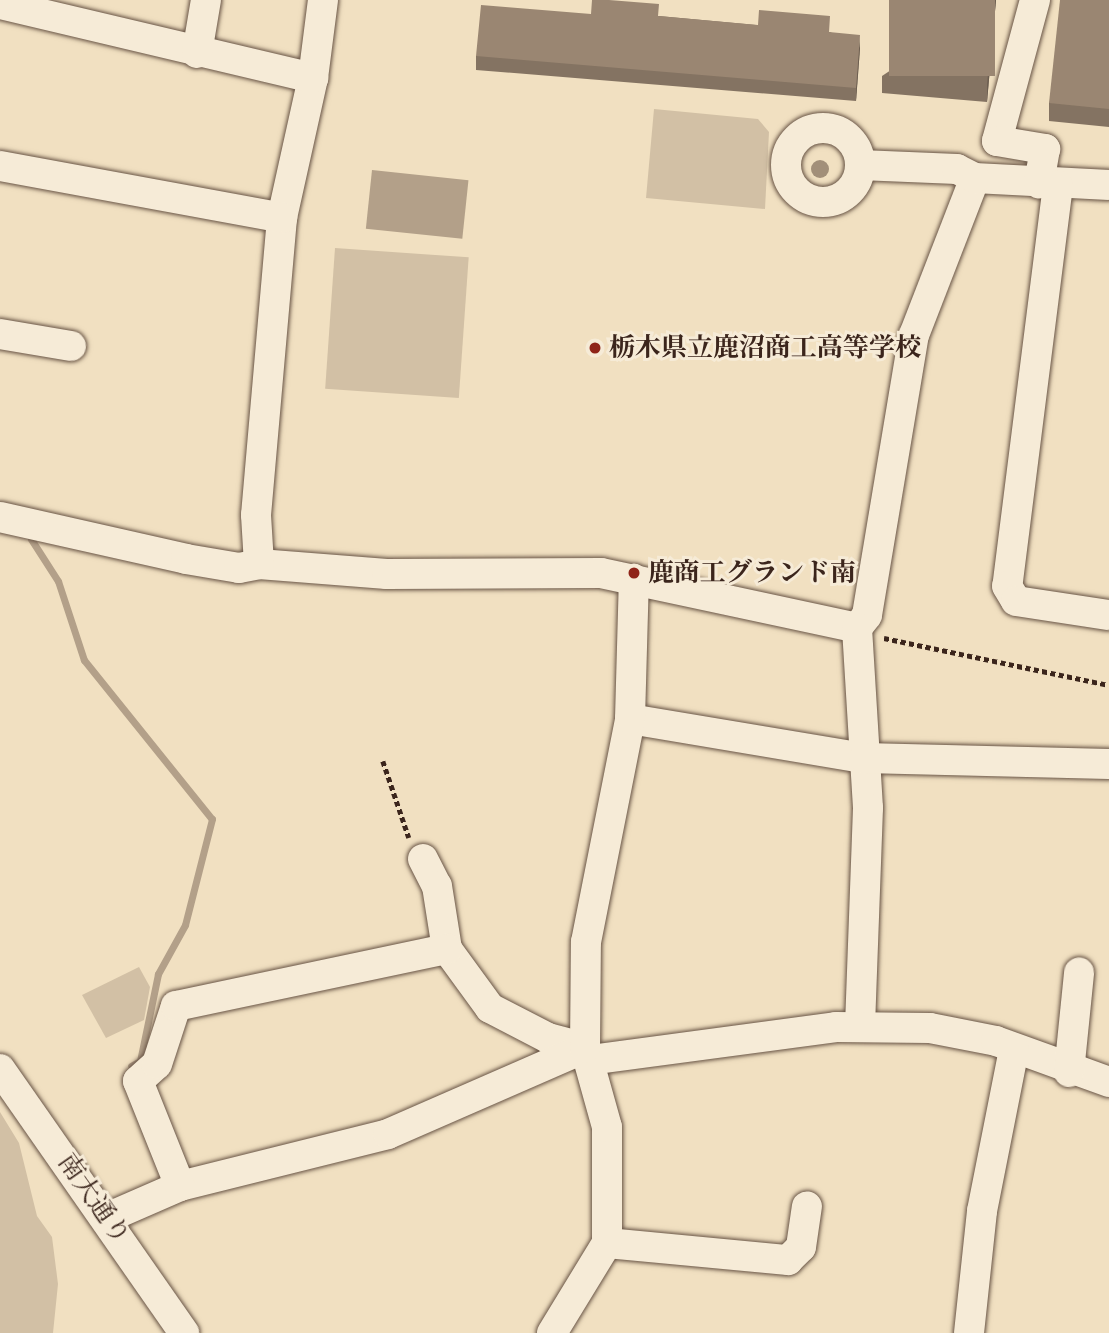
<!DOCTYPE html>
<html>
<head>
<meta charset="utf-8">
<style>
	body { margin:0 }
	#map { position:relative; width:1109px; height:1333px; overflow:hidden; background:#f1e0c1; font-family:"EB Garamond","Noto Serif JP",serif }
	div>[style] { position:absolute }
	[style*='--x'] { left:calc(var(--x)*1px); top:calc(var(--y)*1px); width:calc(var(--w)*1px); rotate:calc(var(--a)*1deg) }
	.green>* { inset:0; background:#d2c0a5; transform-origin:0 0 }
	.water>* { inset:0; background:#b3a089; transform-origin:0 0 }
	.stream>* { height:7px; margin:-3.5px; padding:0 3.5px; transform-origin:3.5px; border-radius:3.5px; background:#b3a089 }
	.path>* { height:4.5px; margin-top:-2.25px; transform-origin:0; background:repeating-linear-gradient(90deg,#3b251c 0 5px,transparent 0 8.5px) }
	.roads { filter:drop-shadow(0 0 2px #685445) drop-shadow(0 0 2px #685445) }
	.minor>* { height:30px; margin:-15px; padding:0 15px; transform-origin:15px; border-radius:15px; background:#f6ebd7 }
	.minor>.ring { margin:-15px; padding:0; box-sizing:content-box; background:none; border:30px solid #f6ebd7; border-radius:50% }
	.trees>* { width:18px; height:18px; margin:-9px; border-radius:50%; background:#a28f79 }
	.wall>* { inset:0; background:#847362 }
	.shaded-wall>* { inset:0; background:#6c5e50 }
	.building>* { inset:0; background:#9a8672; transform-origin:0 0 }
	.dots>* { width:19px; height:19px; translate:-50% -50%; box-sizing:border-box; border:4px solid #f6ebd7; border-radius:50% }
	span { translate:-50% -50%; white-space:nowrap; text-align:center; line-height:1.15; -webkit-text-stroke:6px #f6ebd7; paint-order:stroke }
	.poi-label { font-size:26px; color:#3b251c; font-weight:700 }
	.left { translate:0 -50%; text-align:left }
	.street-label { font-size:26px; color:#3b251c }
</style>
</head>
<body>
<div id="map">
	<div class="green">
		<i style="clip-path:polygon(654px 109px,758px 119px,769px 132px,765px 209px,646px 198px)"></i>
		<i style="left:335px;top:248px;width:134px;height:141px;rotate:4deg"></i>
		<i style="clip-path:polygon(139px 967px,150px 987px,144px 1020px,106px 1038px,82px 995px)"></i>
		<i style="clip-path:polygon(0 1112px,19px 1143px,37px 1216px,52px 1237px,58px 1284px,53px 1333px,0 1333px)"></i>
	</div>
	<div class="water">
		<i style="left:372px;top:170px;width:97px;height:59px;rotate:6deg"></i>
	</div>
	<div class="stream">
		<i style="--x:31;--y:539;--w:50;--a:57.3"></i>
		<i style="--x:58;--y:581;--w:83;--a:71.8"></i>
		<i style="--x:84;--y:660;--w:204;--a:51.2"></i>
		<i style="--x:212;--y:819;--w:109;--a:104.3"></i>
		<i style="--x:185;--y:925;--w:56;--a:118.9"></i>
		<i style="--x:158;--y:974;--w:89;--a:101.7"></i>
		<i style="--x:140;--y:1061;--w:10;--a:151"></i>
	</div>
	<div class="path">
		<i style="--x:884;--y:638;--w:229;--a:11.8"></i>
		<i style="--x:383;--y:761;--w:81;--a:71.3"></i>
	</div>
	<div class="roads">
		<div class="minor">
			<i style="--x:323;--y:0;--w:79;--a:97.3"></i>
			<i style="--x:313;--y:78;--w:143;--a:102.5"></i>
			<i style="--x:282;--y:218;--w:298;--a:95"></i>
			<i style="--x:256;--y:515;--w:49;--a:86.5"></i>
			<i style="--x:259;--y:564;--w:128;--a:4.5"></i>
			<i style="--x:387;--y:574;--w:214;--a:-0.3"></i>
			<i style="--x:601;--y:573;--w:262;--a:12.1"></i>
			<i style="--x:857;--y:628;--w:16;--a:-52"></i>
			<i style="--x:867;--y:615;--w:284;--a:-80.5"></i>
			<i style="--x:914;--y:335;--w:168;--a:-68.8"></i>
			<i style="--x:975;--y:178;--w:134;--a:3"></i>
			<i style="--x:1035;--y:0;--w:146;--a:105.1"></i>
			<i style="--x:997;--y:141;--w:49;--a:9.5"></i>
			<i style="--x:1045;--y:149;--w:35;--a:100"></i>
			<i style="--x:0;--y:4;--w:322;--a:13.3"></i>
			<i style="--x:197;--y:53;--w:54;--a:-80.4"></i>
			<i class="ring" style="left:786px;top:128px;width:44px;height:44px"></i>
			<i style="--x:860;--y:165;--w:97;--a:2.4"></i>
			<i style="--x:957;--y:169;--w:20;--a:27"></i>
			<i style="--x:0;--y:166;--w:287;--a:10.4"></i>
			<i style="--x:1058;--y:185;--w:404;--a:97.2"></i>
			<i style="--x:1007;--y:586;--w:17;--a:59"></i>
			<i style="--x:1016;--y:601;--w:94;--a:8.6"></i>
			<i style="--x:0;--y:334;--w:72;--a:9.6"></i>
			<i style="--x:0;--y:517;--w:191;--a:12.7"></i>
			<i style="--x:186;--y:559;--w:54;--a:9.6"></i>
			<i style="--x:239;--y:568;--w:20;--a:-11"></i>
			<i style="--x:857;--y:628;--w:180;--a:86.5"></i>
			<i style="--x:868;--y:808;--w:218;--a:92.1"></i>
			<i style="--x:630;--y:719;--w:237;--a:9.5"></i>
			<i style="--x:864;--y:758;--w:245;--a:1.4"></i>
			<i style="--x:423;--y:859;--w:30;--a:63"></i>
			<i style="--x:437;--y:886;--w:64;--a:81"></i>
			<i style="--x:447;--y:949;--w:73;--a:53.9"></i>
			<i style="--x:490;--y:1008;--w:65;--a:27.3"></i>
			<i style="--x:548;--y:1038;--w:38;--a:15"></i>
			<i style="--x:590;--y:1060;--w:248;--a:-7.6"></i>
			<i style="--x:836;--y:1027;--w:94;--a:0.6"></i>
			<i style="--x:930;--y:1028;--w:67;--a:11.1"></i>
			<i style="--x:996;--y:1041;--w:120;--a:19.9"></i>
			<i style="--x:0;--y:1069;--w:322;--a:55.1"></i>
			<i style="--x:1069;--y:1072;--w:100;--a:-84.2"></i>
			<i style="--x:180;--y:1186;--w:214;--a:-14"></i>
			<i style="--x:388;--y:1134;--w:215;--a:-23.6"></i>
			<i style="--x:109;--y:1217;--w:77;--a:-23.6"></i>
			<i style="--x:180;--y:1186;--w:113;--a:-111.8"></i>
			<i style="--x:138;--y:1081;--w:25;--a:-42"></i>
			<i style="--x:157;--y:1064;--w:61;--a:-71.9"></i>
			<i style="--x:176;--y:1006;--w:277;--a:-11.9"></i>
			<i style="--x:607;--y:1243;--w:182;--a:5.4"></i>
			<i style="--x:788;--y:1260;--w:18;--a:-45"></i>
			<i style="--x:801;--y:1247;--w:41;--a:-81.7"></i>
			<i style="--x:552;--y:1333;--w:105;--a:-58.6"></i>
			<i style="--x:607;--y:1243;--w:116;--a:-90"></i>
			<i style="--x:607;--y:1127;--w:82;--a:-105.6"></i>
			<i style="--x:585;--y:1048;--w:106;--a:-89.5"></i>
			<i style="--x:586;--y:942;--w:227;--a:-78.8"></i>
			<i style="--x:630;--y:719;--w:140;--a:-88.4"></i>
			<i style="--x:969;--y:1333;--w:123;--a:-83.9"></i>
			<i style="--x:982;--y:1211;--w:164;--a:-78.8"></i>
		</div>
	</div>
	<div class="trees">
		<i style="left:820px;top:169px"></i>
	</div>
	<div class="wall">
		<i style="clip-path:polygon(996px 0,987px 102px,882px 93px,882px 76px)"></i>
		<i style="clip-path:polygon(1109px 0,1109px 127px,1049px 121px,1049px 103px)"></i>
		<i style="clip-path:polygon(659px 16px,830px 32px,860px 48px,856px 101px,476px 70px,476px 56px)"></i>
	</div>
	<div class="shaded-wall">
		<i style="clip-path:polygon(995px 0,996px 0,987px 102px,987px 85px)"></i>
		<i style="clip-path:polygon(860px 35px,860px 48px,856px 101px,856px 88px)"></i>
	</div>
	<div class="building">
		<i style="clip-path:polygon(592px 0,609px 0,659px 4px,658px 16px,758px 25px,759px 10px,830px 16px,829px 32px,860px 35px,856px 88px,476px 56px,481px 5px,591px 14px)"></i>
		<i style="left:889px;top:0;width:106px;height:76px"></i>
		<i style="clip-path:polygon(1060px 0,1109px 0,1109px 109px,1049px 103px)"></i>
	</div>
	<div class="dots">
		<i style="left:595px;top:348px;background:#8f2418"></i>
		<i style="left:634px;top:573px;background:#8f2418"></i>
	</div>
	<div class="poi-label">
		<span class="left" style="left:609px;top:348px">栃木県立鹿沼商工高等学校</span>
		<span class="left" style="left:648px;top:573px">鹿商工グランド南</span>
	</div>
	<div class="street-label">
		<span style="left:94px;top:1199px;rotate:55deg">南大通り</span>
	</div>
</div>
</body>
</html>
